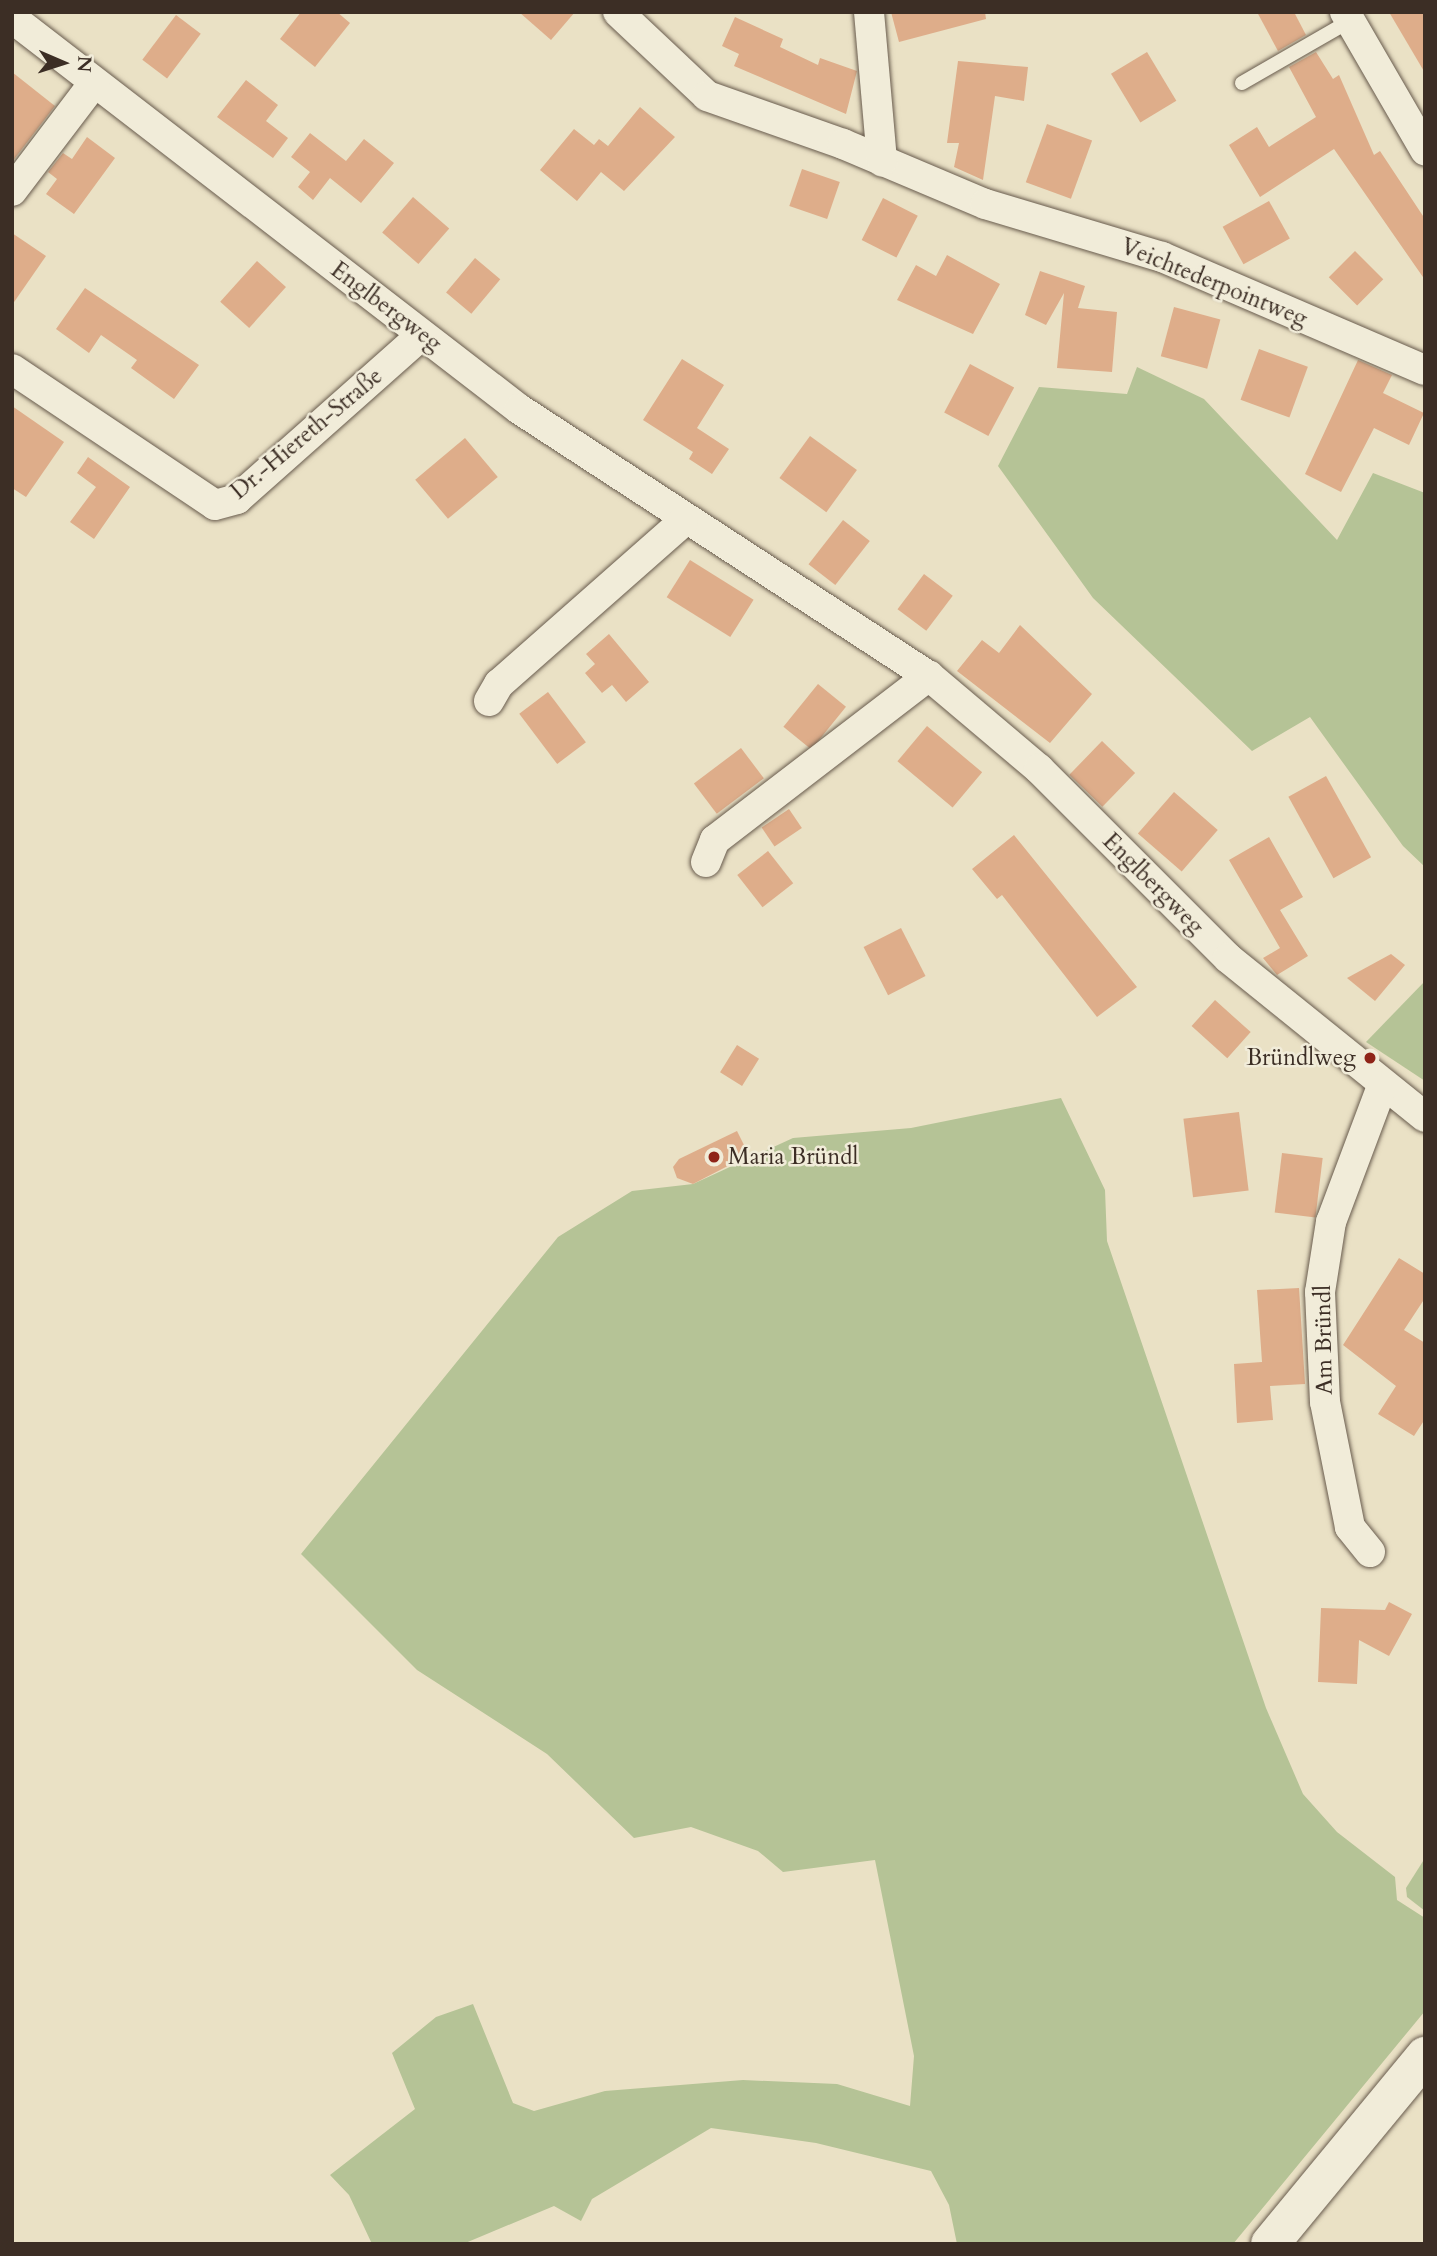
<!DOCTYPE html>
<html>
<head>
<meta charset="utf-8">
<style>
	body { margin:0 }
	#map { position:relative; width:1437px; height:2256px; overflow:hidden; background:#eae1c5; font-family:Cardo,serif }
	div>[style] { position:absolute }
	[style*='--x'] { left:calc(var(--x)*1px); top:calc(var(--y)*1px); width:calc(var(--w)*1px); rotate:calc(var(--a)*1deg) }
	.green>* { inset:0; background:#b5c396 }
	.building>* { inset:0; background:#dead8a; transform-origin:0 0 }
	.roads { filter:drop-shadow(0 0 2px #685b4d) drop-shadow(0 0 2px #685b4d) }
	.lane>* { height:14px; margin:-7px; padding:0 7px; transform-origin:7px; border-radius:7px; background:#f1ecd9 }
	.street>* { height:30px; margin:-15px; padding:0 15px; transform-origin:15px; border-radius:15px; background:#f1ecd9 }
	.secondary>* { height:38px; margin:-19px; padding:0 19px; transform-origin:19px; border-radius:19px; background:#f1ecd9 }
	.dots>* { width:19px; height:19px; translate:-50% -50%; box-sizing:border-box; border:4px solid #f1ecd9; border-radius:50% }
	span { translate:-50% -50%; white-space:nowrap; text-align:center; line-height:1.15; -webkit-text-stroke:5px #f1ecd9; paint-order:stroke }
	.street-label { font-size:23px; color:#3c2e25 }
	.poi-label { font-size:23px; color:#3c2e25 }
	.right { translate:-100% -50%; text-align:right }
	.left { translate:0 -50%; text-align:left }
	.frame { position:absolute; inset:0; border:14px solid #3c2e25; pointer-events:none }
	.north { position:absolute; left:28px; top:28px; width:70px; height:70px; -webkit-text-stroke:5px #f1ecd9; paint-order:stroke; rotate:93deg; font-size:19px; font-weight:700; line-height:28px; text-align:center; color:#3c2e25 }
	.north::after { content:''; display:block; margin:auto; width:24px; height:32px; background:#3c2e25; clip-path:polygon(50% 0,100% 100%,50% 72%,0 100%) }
</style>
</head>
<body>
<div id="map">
	<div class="green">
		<i style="clip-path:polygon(1137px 367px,1204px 399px,1337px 540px,1373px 473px,1425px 493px,1425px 867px,1403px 846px,1310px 717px,1252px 751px,1093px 598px,998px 466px,1039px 387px,1127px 394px)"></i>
		<i style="clip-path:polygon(1425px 981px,1425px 1081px,1366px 1042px)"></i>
		<i style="clip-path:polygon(1061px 1098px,1105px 1190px,1107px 1241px,1266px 1708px,1303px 1794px,1337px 1832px,1395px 1877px,1397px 1900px,1425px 1918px,1425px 2011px,1233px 2244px,957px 2244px,949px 2205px,931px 2171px,816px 2143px,711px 2128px,592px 2199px,581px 2221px,554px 2206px,463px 2244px,372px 2244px,349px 2195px,330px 2175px,415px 2109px,392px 2053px,436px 2017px,473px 2004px,513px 2103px,534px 2111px,605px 2091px,743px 2080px,837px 2084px,910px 2106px,914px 2056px,875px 1860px,783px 1872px,758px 1851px,691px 1827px,634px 1838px,547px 1754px,417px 1670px,301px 1554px,558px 1237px,632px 1191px,693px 1184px,793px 1138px,911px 1128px)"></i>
		<i style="clip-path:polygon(1425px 1858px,1425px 1911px,1407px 1897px,1406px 1888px)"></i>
	</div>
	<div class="building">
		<i style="clip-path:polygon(301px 12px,337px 12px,350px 23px,315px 67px,280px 39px)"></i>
		<i style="clip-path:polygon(519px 12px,575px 12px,551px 40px)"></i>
		<i style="clip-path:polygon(891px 12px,985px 12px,986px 19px,899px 42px)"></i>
		<i style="clip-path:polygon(1257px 12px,1294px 12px,1306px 35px,1278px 51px)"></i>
		<i style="clip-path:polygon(1389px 12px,1425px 12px,1425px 73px)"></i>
		<i style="left:176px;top:15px;width:31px;height:56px;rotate:37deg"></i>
		<i style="clip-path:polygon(735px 17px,783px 39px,780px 47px,818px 65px,820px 58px,857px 71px,846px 114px,734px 66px,739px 54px,722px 46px)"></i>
		<i style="left:1147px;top:52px;width:57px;height:42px;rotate:59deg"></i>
		<i style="clip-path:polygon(1316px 52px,1333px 79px,1339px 75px,1374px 155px,1380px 151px,1425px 219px,1425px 280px,1334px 149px,1260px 197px,1229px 145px,1257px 127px,1269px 147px,1316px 117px,1289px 67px)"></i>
		<i style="clip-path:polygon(958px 61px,1028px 67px,1024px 101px,995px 96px,983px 180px,954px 167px,959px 143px,947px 143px)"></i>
		<i style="clip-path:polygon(12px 72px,55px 106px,12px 162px)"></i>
		<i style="clip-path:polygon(246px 80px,278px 105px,266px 121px,288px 138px,273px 158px,217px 117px)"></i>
		<i style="clip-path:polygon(640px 107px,675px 137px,624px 191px,601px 172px,577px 201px,540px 170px,574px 129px,594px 145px,599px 139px,608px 146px)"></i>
		<i style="left:1047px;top:124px;width:48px;height:62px;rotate:20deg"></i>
		<i style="clip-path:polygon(310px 133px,346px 161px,364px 139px,394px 163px,361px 203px,330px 178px,313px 200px,298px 187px,310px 172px,291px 157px)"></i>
		<i style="clip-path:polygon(87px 137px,115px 158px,74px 214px,46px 194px,57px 179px,48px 172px,63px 153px,72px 159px)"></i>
		<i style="left:802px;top:169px;width:40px;height:39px;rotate:19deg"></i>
		<i style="left:413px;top:197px;width:48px;height:47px;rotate:41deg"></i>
		<i style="left:883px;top:198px;width:39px;height:47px;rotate:27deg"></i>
		<i style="left:1269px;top:201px;width:43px;height:53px;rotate:61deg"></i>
		<i style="clip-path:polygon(12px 233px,46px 256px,12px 305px)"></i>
		<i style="left:1355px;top:251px;width:40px;height:37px;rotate:45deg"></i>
		<i style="clip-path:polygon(947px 255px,1000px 284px,973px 334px,897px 300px,916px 265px,936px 276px)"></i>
		<i style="left:475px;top:258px;width:33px;height:45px;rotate:40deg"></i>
		<i style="left:257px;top:261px;width:39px;height:55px;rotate:42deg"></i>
		<i style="clip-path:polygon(1040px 271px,1085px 286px,1078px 308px,1117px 312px,1112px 372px,1057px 368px,1064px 293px,1046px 325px,1025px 315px)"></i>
		<i style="clip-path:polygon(85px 288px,199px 365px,174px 399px,131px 368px,137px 360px,101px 335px,89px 353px,56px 329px)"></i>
		<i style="left:1174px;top:307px;width:48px;height:51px;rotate:15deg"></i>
		<i style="left:1259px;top:349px;width:52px;height:54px;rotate:20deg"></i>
		<i style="clip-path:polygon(682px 359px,724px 385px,697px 428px,729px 449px,712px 474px,689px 459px,693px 452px,643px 420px)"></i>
		<i style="clip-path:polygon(1358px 360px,1392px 375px,1383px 393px,1424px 413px,1409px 445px,1374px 428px,1341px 492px,1305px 474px)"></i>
		<i style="left:970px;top:364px;width:50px;height:55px;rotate:28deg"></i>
		<i style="clip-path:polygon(12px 406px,64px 442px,26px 497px,12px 488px)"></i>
		<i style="left:810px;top:436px;width:58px;height:52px;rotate:36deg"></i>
		<i style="left:465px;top:438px;width:51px;height:65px;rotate:50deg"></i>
		<i style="clip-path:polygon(88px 457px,130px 487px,94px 539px,70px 522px,96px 487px,77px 473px)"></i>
		<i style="left:843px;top:520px;width:34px;height:56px;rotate:38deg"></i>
		<i style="left:690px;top:560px;width:75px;height:44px;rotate:32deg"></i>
		<i style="left:924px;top:574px;width:36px;height:44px;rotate:37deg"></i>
		<i style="clip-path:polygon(1020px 625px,1092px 694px,1050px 743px,957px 671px,982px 640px,999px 653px)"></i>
		<i style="clip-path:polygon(609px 634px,649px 682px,626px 702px,612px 685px,602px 693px,585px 673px,595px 664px,586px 654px)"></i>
		<i style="left:818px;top:684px;width:36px;height:55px;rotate:39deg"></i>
		<i style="left:548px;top:692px;width:63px;height:36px;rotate:53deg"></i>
		<i style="left:927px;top:726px;width:72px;height:46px;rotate:40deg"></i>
		<i style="left:1102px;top:741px;width:46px;height:47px;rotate:44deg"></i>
		<i style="left:741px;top:748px;width:38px;height:59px;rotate:53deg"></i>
		<i style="left:1326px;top:776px;width:93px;height:43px;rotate:61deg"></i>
		<i style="left:1174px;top:792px;width:58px;height:55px;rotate:41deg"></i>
		<i style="left:789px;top:809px;width:23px;height:33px;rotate:56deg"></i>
		<i style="clip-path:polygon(1014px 835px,1137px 987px,1097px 1017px,1002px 895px,997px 899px,972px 869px)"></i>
		<i style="clip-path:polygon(1269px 837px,1303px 897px,1280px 910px,1308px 956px,1277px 975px,1263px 958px,1280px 948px,1229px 860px)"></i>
		<i style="left:768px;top:851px;width:41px;height:39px;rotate:52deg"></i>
		<i style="left:901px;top:928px;width:54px;height:42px;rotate:63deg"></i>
		<i style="clip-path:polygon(1391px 954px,1405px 965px,1375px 1001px,1347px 978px)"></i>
		<i style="left:1215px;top:1000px;width:48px;height:35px;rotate:42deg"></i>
		<i style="left:737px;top:1045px;width:26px;height:32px;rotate:32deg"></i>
		<i style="left:1239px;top:1112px;width:79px;height:56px;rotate:83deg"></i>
		<i style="clip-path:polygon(737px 1131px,749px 1155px,693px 1184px,677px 1178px,673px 1167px,679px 1159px)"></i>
		<i style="left:1282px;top:1153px;width:41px;height:60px;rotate:7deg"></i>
		<i style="clip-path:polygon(1399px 1258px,1425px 1274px,1425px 1298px,1404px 1330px,1425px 1343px,1425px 1419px,1414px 1436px,1378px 1414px,1396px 1386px,1343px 1345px)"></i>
		<i style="clip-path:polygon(1299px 1288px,1305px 1384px,1270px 1386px,1273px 1420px,1237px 1423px,1234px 1364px,1262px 1362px,1257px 1290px)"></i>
		<i style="clip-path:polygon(1389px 1602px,1412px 1614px,1389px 1656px,1359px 1640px,1357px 1684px,1318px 1682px,1321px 1608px,1385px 1610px)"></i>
	</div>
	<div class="roads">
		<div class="lane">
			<i style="--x:1242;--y:83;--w:125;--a:-29.9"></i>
		</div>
		<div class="street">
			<i style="--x:618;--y:12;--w:122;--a:43.3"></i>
			<i style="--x:707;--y:96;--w:144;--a:19.4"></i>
			<i style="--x:843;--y:144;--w:154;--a:22.9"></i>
			<i style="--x:985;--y:204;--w:185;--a:16.7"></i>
			<i style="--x:1162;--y:257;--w:286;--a:23.3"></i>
			<i style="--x:869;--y:12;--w:150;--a:85"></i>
			<i style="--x:1345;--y:12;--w:160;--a:59.9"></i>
			<i style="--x:12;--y:18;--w:640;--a:37.64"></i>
			<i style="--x:519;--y:409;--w:489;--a:33.1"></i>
			<i style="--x:929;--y:676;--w:144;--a:40.2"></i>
			<i style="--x:1039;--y:769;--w:267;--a:45"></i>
			<i style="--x:1228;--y:958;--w:253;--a:38.9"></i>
			<i style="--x:12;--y:191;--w:136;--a:-52.8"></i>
			<i style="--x:12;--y:369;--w:244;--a:33.8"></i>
			<i style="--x:215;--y:505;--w:23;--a:-15"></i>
			<i style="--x:237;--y:499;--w:247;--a:-41.6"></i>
			<i style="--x:489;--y:701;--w:20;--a:-60"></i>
			<i style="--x:499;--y:684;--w:245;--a:-41.4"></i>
			<i style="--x:706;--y:862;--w:24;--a:-68"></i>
			<i style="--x:715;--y:840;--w:270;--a:-37.5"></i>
			<i style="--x:1370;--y:1552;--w:32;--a:-129"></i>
			<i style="--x:1350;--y:1527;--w:127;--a:-101.3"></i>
			<i style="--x:1325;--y:1402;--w:110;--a:-92.6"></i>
			<i style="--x:1320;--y:1292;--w:71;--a:-81.1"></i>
			<i style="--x:1331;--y:1222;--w:145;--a:-69.4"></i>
		</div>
		<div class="secondary">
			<i style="--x:1270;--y:2244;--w:244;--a:-50.5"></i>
		</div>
	</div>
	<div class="dots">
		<i style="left:1370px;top:1058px;background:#8f2418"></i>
		<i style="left:714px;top:1157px;background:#8f2418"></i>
	</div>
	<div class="street-label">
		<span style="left:1214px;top:283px;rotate:22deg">Veichtederpointweg</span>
		<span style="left:386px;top:307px;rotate:37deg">Englbergweg</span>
		<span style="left:307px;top:434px;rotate:-40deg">Dr.-Hiereth-Straße</span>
		<span style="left:1153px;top:884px;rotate:45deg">Englbergweg</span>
		<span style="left:1324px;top:1340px;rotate:-91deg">Am Bründl</span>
	</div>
	<div class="poi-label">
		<span class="right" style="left:1356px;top:1058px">Bründlweg</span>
		<span class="left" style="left:728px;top:1157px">Maria Bründl</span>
	</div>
	<div class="frame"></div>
	<div class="north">N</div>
</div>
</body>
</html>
